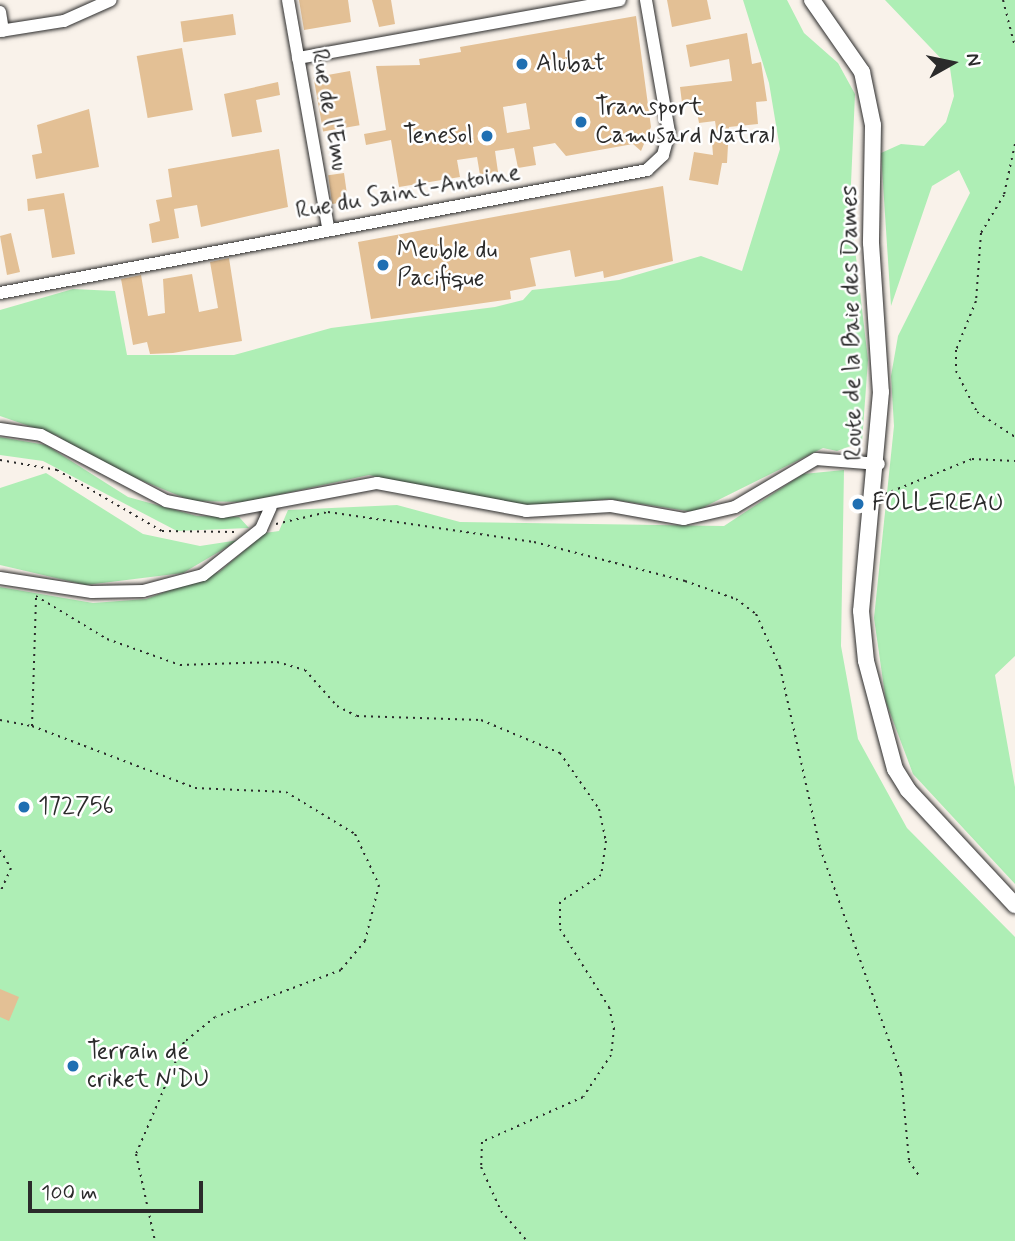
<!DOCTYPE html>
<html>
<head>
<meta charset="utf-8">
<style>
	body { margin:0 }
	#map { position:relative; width:1015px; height:1241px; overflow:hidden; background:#f9f2ea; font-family:Mynerve,sans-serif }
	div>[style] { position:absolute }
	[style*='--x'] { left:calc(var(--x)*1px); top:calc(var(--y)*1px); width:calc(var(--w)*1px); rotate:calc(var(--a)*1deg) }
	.green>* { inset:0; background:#aeeeb5 }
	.building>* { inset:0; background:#e3c095; transform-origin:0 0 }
	.path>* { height:2px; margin-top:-1px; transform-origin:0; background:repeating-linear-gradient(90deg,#2b2b2b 0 2px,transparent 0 7px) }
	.roads { filter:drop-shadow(0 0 2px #2b2b2b) drop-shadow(0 0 2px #2b2b2b) }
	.minor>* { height:12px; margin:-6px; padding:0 6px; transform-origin:6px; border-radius:6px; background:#fff }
	.major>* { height:16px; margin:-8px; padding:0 8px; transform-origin:8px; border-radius:8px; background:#fff }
	.dots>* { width:19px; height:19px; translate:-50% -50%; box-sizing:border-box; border:4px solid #fff; border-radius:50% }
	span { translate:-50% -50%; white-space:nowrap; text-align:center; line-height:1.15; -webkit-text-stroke:5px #fff; paint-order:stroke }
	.poi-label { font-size:24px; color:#2b2b2b }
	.left { translate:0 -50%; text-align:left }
	.right { translate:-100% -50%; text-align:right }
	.street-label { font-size:24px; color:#2b2b2b }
	.north { position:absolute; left:917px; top:28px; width:70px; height:70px; -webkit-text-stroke:5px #fff; paint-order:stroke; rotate:81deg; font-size:19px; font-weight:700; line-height:28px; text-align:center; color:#2b2b2b }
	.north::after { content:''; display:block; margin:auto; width:24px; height:32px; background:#2b2b2b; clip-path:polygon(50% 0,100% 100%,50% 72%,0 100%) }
	.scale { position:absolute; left:28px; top:1181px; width:175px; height:32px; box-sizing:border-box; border:4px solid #2b2b2b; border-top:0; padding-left:9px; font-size:21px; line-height:24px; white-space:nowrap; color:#2b2b2b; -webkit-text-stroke:5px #fff; paint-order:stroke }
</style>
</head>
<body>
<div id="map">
	<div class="green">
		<i style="clip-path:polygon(743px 0,787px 0,804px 33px,838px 63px,855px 94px,850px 206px,868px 360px,862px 442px,837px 451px,823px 448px,694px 512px,609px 499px,509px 509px,369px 475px,245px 502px,192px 501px,89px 459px,58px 436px,0 416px,0 310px,73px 289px,115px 291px,127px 355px,234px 355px,331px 328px,495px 307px,523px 300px,532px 290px,619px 280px,701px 256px,742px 271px,780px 149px,769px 83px)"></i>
		<i style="clip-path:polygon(885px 0,1015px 0,1015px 656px,995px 675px,1015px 787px,1015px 884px,913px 774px,886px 702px,874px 618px,894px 426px,891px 376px,898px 336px,970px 193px,959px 170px,932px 186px,891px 306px,881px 153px,901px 144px,924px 146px,946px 122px,954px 96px,950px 68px)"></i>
		<i style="clip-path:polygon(0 437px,46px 445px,128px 497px,197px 516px,239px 517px,249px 528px,177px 531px,43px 461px,0 455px)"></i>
		<i style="clip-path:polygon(844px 470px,841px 646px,858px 739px,907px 828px,1015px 937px,1015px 1241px,0 1241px,0 587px,93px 603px,146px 599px,219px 572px,265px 533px,279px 531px,288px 510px,397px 505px,460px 522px,724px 526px,803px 474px)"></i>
		<i style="clip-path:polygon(46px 473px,143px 534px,200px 546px,239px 540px,183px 573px,86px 585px,0 565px,0 488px)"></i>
	</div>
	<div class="building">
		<i style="clip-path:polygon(299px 0,348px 0,351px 22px,304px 30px)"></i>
		<i style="clip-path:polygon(372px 0,391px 0,395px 24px,379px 27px)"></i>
		<i style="clip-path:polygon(667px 0,707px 0,711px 19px,672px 27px)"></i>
		<i style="left:233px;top:14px;width:21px;height:53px;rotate:82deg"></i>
		<i style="clip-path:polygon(evenodd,636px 16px,651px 127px,641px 151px,633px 144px,566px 156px,555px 143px,533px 147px,536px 165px,518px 168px,514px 148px,495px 151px,498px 172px,480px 175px,477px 157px,457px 160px,460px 177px,399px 187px,391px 140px,366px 145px,364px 134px,386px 130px,376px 66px,420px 65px,419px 59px,461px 52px,460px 47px,636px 16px,526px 103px,530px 129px,507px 133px,503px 107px,526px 103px)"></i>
		<i style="clip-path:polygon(747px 33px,752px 64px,761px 62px,767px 101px,756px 102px,758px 124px,729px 127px,727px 163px,722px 163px,718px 185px,689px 180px,694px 152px,713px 155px,712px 142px,718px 141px,715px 121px,699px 123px,695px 101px,682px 103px,680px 87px,732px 81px,729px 59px,690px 67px,686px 45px)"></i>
		<i style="left:182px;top:48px;width:63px;height:46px;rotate:80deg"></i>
		<i style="left:350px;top:71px;width:55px;height:37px;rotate:80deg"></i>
		<i style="clip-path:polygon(278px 82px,280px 95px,256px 100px,262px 132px,232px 137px,224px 94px)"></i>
		<i style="clip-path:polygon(89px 109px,99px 167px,36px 179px,32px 155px,42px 153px,37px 125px)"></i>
		<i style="clip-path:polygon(279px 149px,288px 207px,201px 227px,197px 205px,174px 209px,179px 238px,152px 243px,149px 224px,160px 221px,156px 200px,172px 197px,168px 169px)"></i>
		<i style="left:344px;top:173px;width:29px;height:16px;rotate:82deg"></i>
		<i style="clip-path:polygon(663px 186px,673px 261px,604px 278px,603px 271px,575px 277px,570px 250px,530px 258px,536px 286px,510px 291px,511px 299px,371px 319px,358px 242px)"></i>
		<i style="clip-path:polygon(64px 193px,75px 254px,52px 258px,44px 209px,28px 211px,27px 199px)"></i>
		<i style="clip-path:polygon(11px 233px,20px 272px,7px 275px,0 236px)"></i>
		<i style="clip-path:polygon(229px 258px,242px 341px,173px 353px,150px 354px,147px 342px,133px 345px,121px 279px,141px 275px,148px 316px,165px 313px,163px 279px,192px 274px,199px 312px,218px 308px,210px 262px)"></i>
		<i style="clip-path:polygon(0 989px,19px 997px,9px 1021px,0 1017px)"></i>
	</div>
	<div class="path">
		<i style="--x:1003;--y:0;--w:49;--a:75.7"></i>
		<i style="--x:1015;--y:144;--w:52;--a:102.2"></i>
		<i style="--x:1004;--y:195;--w:44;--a:121.2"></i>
		<i style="--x:981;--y:233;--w:68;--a:94.2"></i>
		<i style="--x:976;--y:301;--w:53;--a:112.2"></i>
		<i style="--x:956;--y:350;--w:21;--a:90"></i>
		<i style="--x:956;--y:371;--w:46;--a:62.9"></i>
		<i style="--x:977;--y:412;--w:45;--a:33.3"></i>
		<i style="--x:0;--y:460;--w:58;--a:10"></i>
		<i style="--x:57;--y:470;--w:121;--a:30.2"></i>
		<i style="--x:162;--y:531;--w:74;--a:0.8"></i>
		<i style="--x:885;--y:494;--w:94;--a:-21.9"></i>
		<i style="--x:972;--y:459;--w:43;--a:2.7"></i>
		<i style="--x:276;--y:524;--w:53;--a:-13"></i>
		<i style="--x:328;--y:512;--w:208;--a:8.3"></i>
		<i style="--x:534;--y:542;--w:156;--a:14.5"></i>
		<i style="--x:685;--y:581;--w:54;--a:19.4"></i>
		<i style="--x:736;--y:599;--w:25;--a:37"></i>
		<i style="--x:756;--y:614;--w:58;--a:65.6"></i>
		<i style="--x:780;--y:667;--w:185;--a:77.5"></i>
		<i style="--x:820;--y:848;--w:240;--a:70.3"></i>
		<i style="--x:901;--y:1074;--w:87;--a:84.7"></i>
		<i style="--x:909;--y:1161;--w:18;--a:56"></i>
		<i style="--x:36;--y:596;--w:83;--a:31.2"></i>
		<i style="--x:107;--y:639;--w:77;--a:19.6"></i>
		<i style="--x:180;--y:665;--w:97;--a:-1.8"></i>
		<i style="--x:277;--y:662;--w:29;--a:16"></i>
		<i style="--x:305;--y:670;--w:48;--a:48.4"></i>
		<i style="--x:337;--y:706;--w:22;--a:27"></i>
		<i style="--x:357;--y:716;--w:124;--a:1.8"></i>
		<i style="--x:481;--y:720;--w:86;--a:22.7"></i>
		<i style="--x:560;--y:753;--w:68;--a:55.1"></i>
		<i style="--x:599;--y:809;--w:33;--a:78"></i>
		<i style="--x:606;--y:841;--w:34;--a:98"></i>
		<i style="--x:601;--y:875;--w:49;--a:146.6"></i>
		<i style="--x:560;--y:902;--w:27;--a:90"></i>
		<i style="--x:560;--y:929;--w:92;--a:57.9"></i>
		<i style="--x:609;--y:1007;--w:22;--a:77"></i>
		<i style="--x:614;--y:1028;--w:27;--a:96"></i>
		<i style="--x:611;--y:1055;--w:50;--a:123.7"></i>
		<i style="--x:583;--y:1097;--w:111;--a:156"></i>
		<i style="--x:482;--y:1142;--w:25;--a:92"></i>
		<i style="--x:481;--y:1167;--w:48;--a:65.6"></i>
		<i style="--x:501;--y:1211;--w:40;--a:49"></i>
		<i style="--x:0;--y:720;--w:33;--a:11"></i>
		<i style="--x:32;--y:726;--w:174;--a:20.8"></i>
		<i style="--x:195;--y:788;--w:91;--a:2.5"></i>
		<i style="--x:286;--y:792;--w:81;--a:31.3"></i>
		<i style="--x:355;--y:834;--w:56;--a:64.8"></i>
		<i style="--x:379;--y:885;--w:58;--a:104"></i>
		<i style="--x:365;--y:941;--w:38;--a:130"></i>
		<i style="--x:341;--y:970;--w:134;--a:159.5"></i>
		<i style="--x:215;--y:1017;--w:40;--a:141"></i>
		<i style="--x:184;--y:1042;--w:122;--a:113.2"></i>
		<i style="--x:136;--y:1154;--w:89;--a:77.7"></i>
		<i style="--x:32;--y:726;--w:128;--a:-88.2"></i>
		<i style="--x:0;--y:850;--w:21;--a:59"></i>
		<i style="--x:11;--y:868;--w:27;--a:114"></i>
	</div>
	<div class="roads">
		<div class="minor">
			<i style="--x:288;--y:0;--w:230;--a:80"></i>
			<i style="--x:0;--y:12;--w:19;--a:81"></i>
			<i style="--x:0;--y:31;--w:65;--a:-8.9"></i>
			<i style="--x:64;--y:21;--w:51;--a:-24.1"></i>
			<i style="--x:298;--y:58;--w:327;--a:-10.2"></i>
			<i style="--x:0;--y:293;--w:659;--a:-10.76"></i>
			<i style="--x:647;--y:170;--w:22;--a:-43"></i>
			<i style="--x:663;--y:155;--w:24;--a:-75"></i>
			<i style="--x:669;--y:132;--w:134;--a:-99.9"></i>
			<i style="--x:0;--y:429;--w:41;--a:8.3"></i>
			<i style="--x:41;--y:435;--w:141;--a:27.8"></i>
			<i style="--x:166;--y:501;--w:57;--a:11.1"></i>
			<i style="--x:222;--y:512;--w:158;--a:-10.6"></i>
			<i style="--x:377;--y:483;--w:152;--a:10.6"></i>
			<i style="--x:526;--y:511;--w:85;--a:-3.4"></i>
			<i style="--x:611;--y:506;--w:74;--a:10.1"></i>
			<i style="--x:684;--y:519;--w:52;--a:-13.2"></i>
			<i style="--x:735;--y:507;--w:94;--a:-30.7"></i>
			<i style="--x:816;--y:459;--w:63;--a:4.5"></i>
			<i style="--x:0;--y:578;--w:93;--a:8.7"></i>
			<i style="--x:92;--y:592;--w:51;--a:-1.1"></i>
			<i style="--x:143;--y:591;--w:62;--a:-14.9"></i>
			<i style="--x:203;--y:575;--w:74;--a:-38.4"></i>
			<i style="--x:261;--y:529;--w:24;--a:-66"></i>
		</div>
		<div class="major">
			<i style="--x:812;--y:0;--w:88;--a:55.2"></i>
			<i style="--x:862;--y:72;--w:54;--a:78.3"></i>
			<i style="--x:873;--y:125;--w:118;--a:91"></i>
			<i style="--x:871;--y:243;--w:149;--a:86.2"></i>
			<i style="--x:881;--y:392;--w:220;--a:95.2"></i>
			<i style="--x:861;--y:611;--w:50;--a:84.3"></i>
			<i style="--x:866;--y:661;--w:112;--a:75"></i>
			<i style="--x:895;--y:769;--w:25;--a:58"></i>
			<i style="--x:908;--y:790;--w:157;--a:47.1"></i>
		</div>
	</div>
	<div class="dots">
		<i style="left:522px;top:64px;background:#1f6fb2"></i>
		<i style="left:581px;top:122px;background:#1f6fb2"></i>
		<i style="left:487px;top:136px;background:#1f6fb2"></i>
		<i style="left:383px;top:265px;background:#1f6fb2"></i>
		<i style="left:858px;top:504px;background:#1f6fb2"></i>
		<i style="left:24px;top:807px;background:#1f6fb2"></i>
		<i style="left:73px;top:1066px;background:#1f6fb2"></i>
	</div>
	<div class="poi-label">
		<span class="left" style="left:536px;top:64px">Alubat</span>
		<span class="left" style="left:595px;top:122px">Transport<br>Camusard Natral</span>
		<span class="right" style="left:473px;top:136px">Tenesol</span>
		<span class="left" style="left:397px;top:265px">Meuble du<br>Pacifique</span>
		<span class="left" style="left:872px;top:504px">FOLLEREAU</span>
		<span class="left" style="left:38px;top:807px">172756</span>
		<span class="left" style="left:87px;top:1066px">Terrain de<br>criket N'DU</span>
	</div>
	<div class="street-label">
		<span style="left:329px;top:110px;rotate:80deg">Rue de l'Emu</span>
		<span style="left:408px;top:192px;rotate:-10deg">Rue du Saint-Antoine</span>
		<span style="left:852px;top:323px;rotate:-91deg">Route de la Baie des Dames</span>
	</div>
	<div class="north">N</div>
	<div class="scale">100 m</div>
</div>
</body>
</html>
